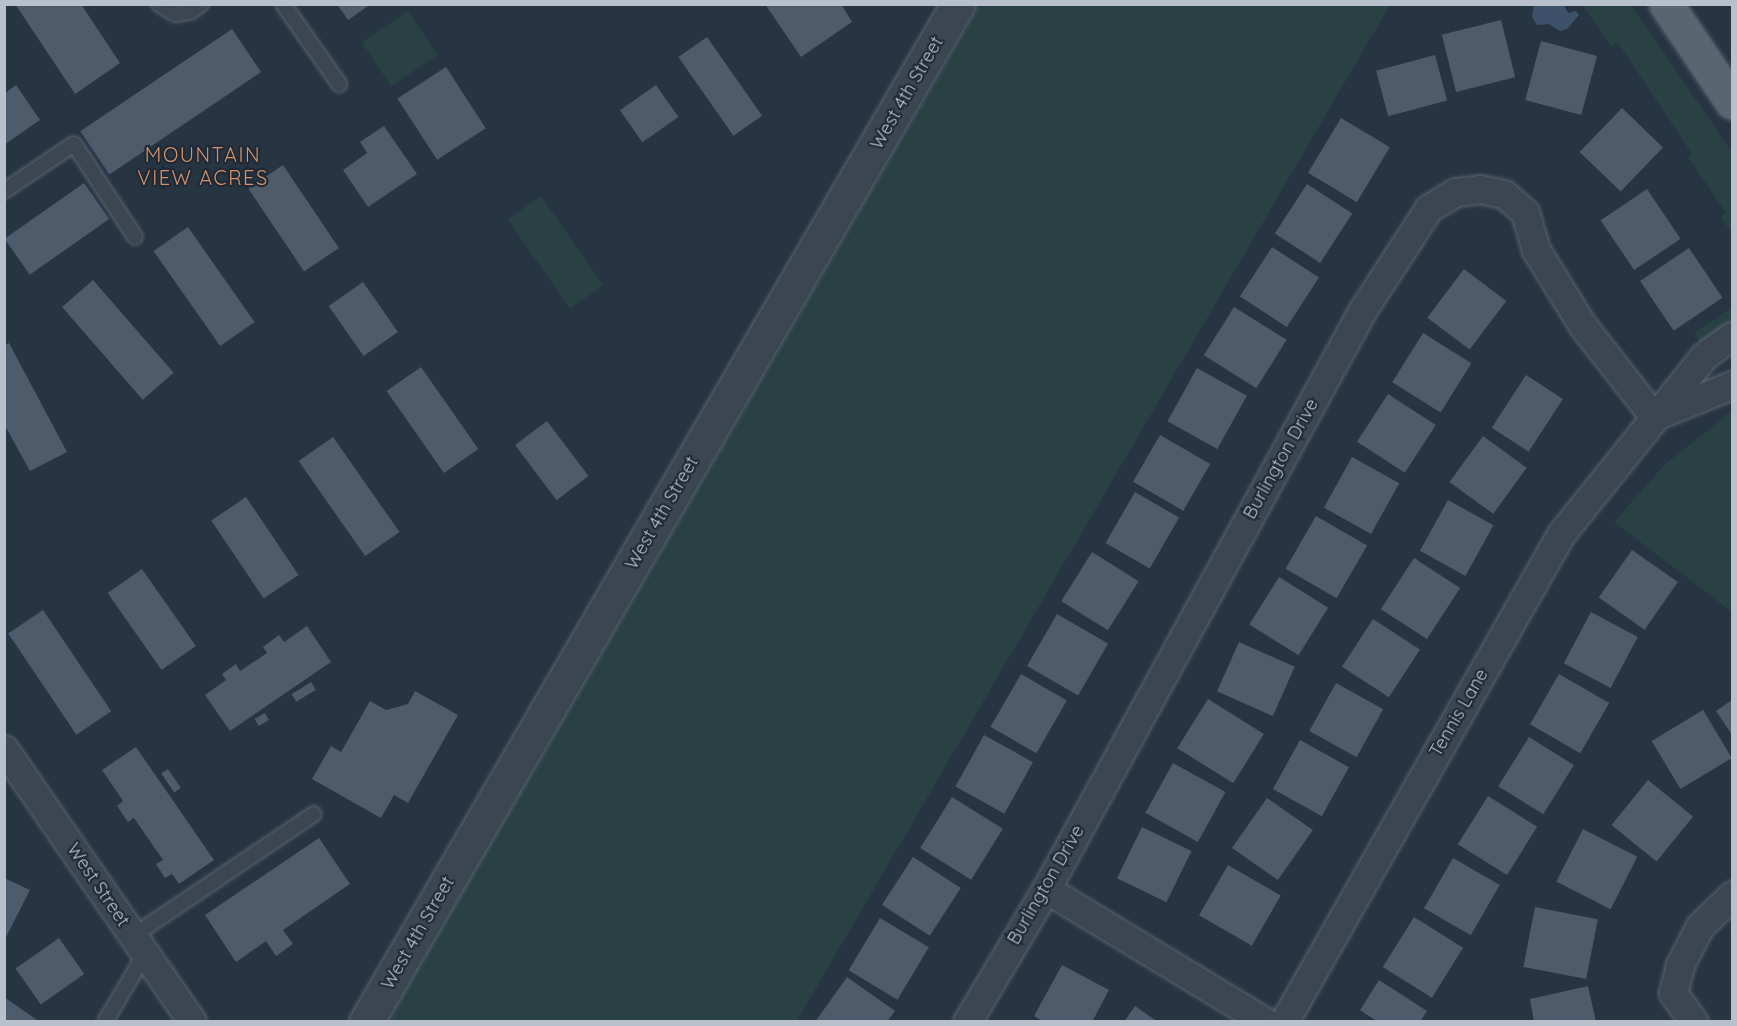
<!DOCTYPE html>
<html>
<head>
<meta charset="utf-8">
<style>
	body { margin:0 }
	#map { position:relative; width:1737px; height:1026px; overflow:hidden; background:#273442; font-family:Quicksand,sans-serif }
	div>[style] { position:absolute }
	[style*='--x'] { left:calc(var(--x)*1px); top:calc(var(--y)*1px); width:calc(var(--w)*1px); rotate:calc(var(--a)*1deg) }
	.green>* { inset:0; background:#294143; transform-origin:0 0 }
	.water>* { inset:0; background:#3d526a }
	.building>* { inset:0; background:#4d5b6a; transform-origin:0 0 }
	.roads { filter:drop-shadow(0 0 2px #59636f) drop-shadow(0 0 2px #59636f) }
	.service>* { height:14px; margin:-7px; padding:0 7px; transform-origin:7px; border-radius:7px; background:#3b4651 }
	.minor>* { height:27px; margin:-13.5px; padding:0 13.5px; transform-origin:13.5px; border-radius:13.5px; background:#3b4651 }
	.tertiary>* { height:33px; margin:-16.5px; padding:0 16.5px; transform-origin:16.5px; border-radius:16.5px; background:#3b4651 }
	.primary>* { height:33px; margin:-16.5px; padding:0 16.5px; transform-origin:16.5px; border-radius:16.5px; background:#596571 }
	span { translate:-50% -50%; white-space:nowrap; text-align:center; line-height:1.15; -webkit-text-stroke:4.5px #202a37; paint-order:stroke }
	.street-label { font-size:18px; color:#b8c1cb }
	.neighbourhood-label { font-size:20px; color:#d5926a; letter-spacing:1.5px }
	.frame { position:absolute; inset:0; border:6px solid #b8c1cb; pointer-events:none }
</style>
</head>
<body>
<div id="map">
	<div class="green">
		<i style="clip-path:polygon(980px 5px,1390px 5px,797px 1021px,388px 1021px)"></i>
		<i style="clip-path:polygon(1582px 5px,1631px 5px,1732px 152px,1732px 234px,1721px 217px,1726px 213px,1688px 157px,1692px 154px,1618px 43px,1611px 46px)"></i>
		<i style="left:408px;top:11px;width:53px;height:56px;rotate:56deg"></i>
		<i style="left:541px;top:196px;width:109px;height:41px;rotate:55deg"></i>
		<i style="clip-path:polygon(1732px 307px,1732px 322px,1701px 344px,1694px 333px)"></i>
		<i style="clip-path:polygon(1732px 411px,1732px 612px,1614px 522px,1665px 464px)"></i>
	</div>
	<div class="water">
		<i style="clip-path:polygon(1534px 4px,1564px 5px,1568px 13px,1576px 11px,1579px 15px,1567px 29px,1560px 31px,1549px 24px,1537px 25px,1532px 17px)"></i>
	</div>
	<div class="building">
		<i style="clip-path:polygon(15px 4px,81px 4px,120px 63px,75px 94px)"></i>
		<i style="clip-path:polygon(337px 4px,371px 4px,348px 20px)"></i>
		<i style="clip-path:polygon(765px 4px,841px 4px,852px 22px,801px 57px)"></i>
		<i style="left:1501px;top:20px;width:59px;height:61px;rotate:76deg"></i>
		<i style="left:232px;top:29px;width:52px;height:183px;rotate:56deg"></i>
		<i style="left:707px;top:37px;width:96px;height:35px;rotate:55deg"></i>
		<i style="left:1541px;top:41px;width:58px;height:61px;rotate:15deg"></i>
		<i style="left:1435px;top:55px;width:47px;height:61px;rotate:75deg"></i>
		<i style="left:446px;top:67px;width:73px;height:58px;rotate:57deg"></i>
		<i style="clip-path:polygon(16px 85px,40px 120px,4px 145px,4px 94px)"></i>
		<i style="left:656px;top:85px;width:39px;height:44px;rotate:55deg"></i>
		<i style="left:1622px;top:108px;width:57px;height:61px;rotate:44deg"></i>
		<i style="left:1341px;top:118px;width:57px;height:64px;rotate:31deg"></i>
		<i style="clip-path:polygon(384px 126px,417px 174px,368px 207px,343px 170px,367px 153px,360px 142px)"></i>
		<i style="left:283px;top:165px;width:100px;height:42px;rotate:56deg"></i>
		<i style="left:84px;top:183px;width:44px;height:97px;rotate:55deg"></i>
		<i style="left:1307px;top:184px;width:54px;height:59px;rotate:33deg"></i>
		<i style="left:1647px;top:189px;width:60px;height:56px;rotate:56deg"></i>
		<i style="left:188px;top:227px;width:116px;height:42px;rotate:55deg"></i>
		<i style="left:1272px;top:247px;width:56px;height:59px;rotate:33deg"></i>
		<i style="left:1689px;top:248px;width:60px;height:59px;rotate:56deg"></i>
		<i style="left:1464px;top:269px;width:53px;height:61px;rotate:37deg"></i>
		<i style="left:93px;top:280px;width:123px;height:41px;rotate:49deg"></i>
		<i style="left:363px;top:282px;width:61px;height:42px;rotate:55deg"></i>
		<i style="left:1234px;top:307px;width:62px;height:57px;rotate:32deg"></i>
		<i style="left:1423px;top:333px;width:57px;height:58px;rotate:32deg"></i>
		<i style="clip-path:polygon(9px 343px,67px 452px,30px 471px,4px 424px,4px 346px)"></i>
		<i style="left:421px;top:367px;width:100px;height:42px;rotate:55deg"></i>
		<i style="left:1197px;top:368px;width:57px;height:61px;rotate:29deg"></i>
		<i style="left:1526px;top:375px;width:44px;height:63px;rotate:33deg"></i>
		<i style="left:1388px;top:394px;width:57px;height:57px;rotate:33deg"></i>
		<i style="left:547px;top:421px;width:69px;height:40px;rotate:53deg"></i>
		<i style="left:1160px;top:435px;width:58px;height:54px;rotate:30deg"></i>
		<i style="left:1483px;top:436px;width:54px;height:57px;rotate:36deg"></i>
		<i style="left:333px;top:437px;width:116px;height:42px;rotate:55deg"></i>
		<i style="left:1352px;top:457px;width:54px;height:58px;rotate:29deg"></i>
		<i style="left:1135px;top:492px;width:51px;height:59px;rotate:30deg"></i>
		<i style="left:246px;top:497px;width:94px;height:42px;rotate:56deg"></i>
		<i style="left:1448px;top:500px;width:52px;height:58px;rotate:29deg"></i>
		<i style="left:1316px;top:516px;width:59px;height:61px;rotate:30deg"></i>
		<i style="left:1632px;top:550px;width:56px;height:58px;rotate:35deg"></i>
		<i style="left:1092px;top:552px;width:55px;height:58px;rotate:32deg"></i>
		<i style="left:1414px;top:558px;width:55px;height:61px;rotate:33deg"></i>
		<i style="left:142px;top:569px;width:94px;height:42px;rotate:55deg"></i>
		<i style="left:1279px;top:577px;width:58px;height:56px;rotate:32deg"></i>
		<i style="left:43px;top:610px;width:122px;height:42px;rotate:56deg"></i>
		<i style="left:1591px;top:612px;width:53px;height:58px;rotate:28deg"></i>
		<i style="left:1057px;top:614px;width:59px;height:60px;rotate:30deg"></i>
		<i style="left:1373px;top:619px;width:56px;height:57px;rotate:33deg"></i>
		<i style="clip-path:polygon(307px 626px,331px 662px,230px 731px,205px 695px,226px 680px,222px 674px,236px 664px,240px 671px,267px 653px,263px 647px,279px 635px,284px 642px)"></i>
		<i style="left:1239px;top:642px;width:61px;height:54px;rotate:24deg"></i>
		<i style="left:1021px;top:674px;width:53px;height:61px;rotate:30deg"></i>
		<i style="left:1559px;top:674px;width:58px;height:58px;rotate:30deg"></i>
		<i style="left:311px;top:682px;width:9px;height:23px;rotate:58deg"></i>
		<i style="left:1336px;top:683px;width:54px;height:55px;rotate:29deg"></i>
		<i style="clip-path:polygon(415px 691px,458px 715px,408px 803px,394px 795px,381px 818px,312px 779px,331px 746px,341px 752px,370px 701px,386px 710px,408px 704px)"></i>
		<i style="left:1208px;top:699px;width:66px;height:58px;rotate:32deg"></i>
		<i style="clip-path:polygon(1732px 700px,1732px 735px,1716px 711px)"></i>
		<i style="left:1703px;top:710px;width:56px;height:60px;rotate:59deg"></i>
		<i style="left:265px;top:713px;width:8px;height:12px;rotate:60deg"></i>
		<i style="left:984px;top:735px;width:56px;height:59px;rotate:29deg"></i>
		<i style="left:1529px;top:737px;width:53px;height:58px;rotate:32deg"></i>
		<i style="left:1300px;top:740px;width:56px;height:56px;rotate:29deg"></i>
		<i style="clip-path:polygon(136px 747px,214px 860px,179px 884px,172px 874px,165px 878px,156px 864px,163px 860px,134px 818px,128px 822px,117px 806px,123px 801px,102px 770px)"></i>
		<i style="left:1173px;top:763px;width:60px;height:57px;rotate:29deg"></i>
		<i style="left:168px;top:769px;width:23px;height:8px;rotate:56deg"></i>
		<i style="left:1648px;top:780px;width:58px;height:58px;rotate:39deg"></i>
		<i style="left:1488px;top:796px;width:58px;height:57px;rotate:32deg"></i>
		<i style="left:952px;top:797px;width:60px;height:60px;rotate:32deg"></i>
		<i style="left:1267px;top:798px;width:56px;height:61px;rotate:35deg"></i>
		<i style="left:1142px;top:827px;width:55px;height:57px;rotate:26deg"></i>
		<i style="left:1583px;top:829px;width:61px;height:59px;rotate:27deg"></i>
		<i style="clip-path:polygon(319px 838px,350px 884px,283px 930px,293px 944px,276px 956px,266px 941px,236px 962px,205px 915px)"></i>
		<i style="left:913px;top:857px;width:57px;height:57px;rotate:33deg"></i>
		<i style="left:1453px;top:858px;width:54px;height:58px;rotate:30deg"></i>
		<i style="left:1228px;top:865px;width:61px;height:58px;rotate:30deg"></i>
		<i style="clip-path:polygon(4px 878px,30px 890px,4px 941px)"></i>
		<i style="left:1535px;top:907px;width:64px;height:61px;rotate:11deg"></i>
		<i style="left:1414px;top:917px;width:58px;height:59px;rotate:32deg"></i>
		<i style="left:880px;top:918px;width:57px;height:61px;rotate:31deg"></i>
		<i style="left:59px;top:938px;width:44px;height:53px;rotate:55deg"></i>
		<i style="clip-path:polygon(1062px 965px,1109px 990px,1092px 1022px,1044px 1022px,1034px 1016px)"></i>
		<i style="clip-path:polygon(847px 977px,895px 1011px,887px 1022px,815px 1022px)"></i>
		<i style="clip-path:polygon(1379px 980px,1427px 1011px,1420px 1022px,1378px 1022px,1360px 1010px)"></i>
		<i style="clip-path:polygon(1588px 986px,1596px 1022px,1534px 1022px,1530px 999px)"></i>
		<i style="clip-path:polygon(4px 997px,40px 1022px,4px 1022px)"></i>
		<i style="clip-path:polygon(1135px 1006px,1158px 1022px,1124px 1022px)"></i>
	</div>
	<div class="roads">
		<div class="service">
			<i style="--x:159;--y:4;--w:19;--a:32"></i>
			<i style="--x:175;--y:14;--w:15;--a:-8"></i>
			<i style="--x:190;--y:12;--w:14;--a:-36"></i>
			<i style="--x:283;--y:4;--w:98;--a:55"></i>
			<i style="--x:4;--y:191;--w:84;--a:-33.9"></i>
			<i style="--x:74;--y:144;--w:111;--a:56.7"></i>
			<i style="--x:133;--y:936;--w:218;--a:-34"></i>
			<i style="--x:105;--y:1022;--w:79;--a:-59.5"></i>
		</div>
		<div class="minor">
			<i style="--x:1658;--y:415;--w:80;--a:-22.1"></i>
			<i style="--x:4;--y:749;--w:331;--a:55.4"></i>
			<i style="--x:1046;--y:889;--w:257;--a:31.2"></i>
			<i style="--x:967;--y:1022;--w:155;--a:-59.3"></i>
			<i style="--x:1046;--y:889;--w:659;--a:-61.33"></i>
			<i style="--x:1362;--y:311;--w:123;--a:-57"></i>
			<i style="--x:1429;--y:208;--w:31;--a:-31"></i>
			<i style="--x:1456;--y:192;--w:24;--a:-7"></i>
			<i style="--x:1480;--y:189;--w:25;--a:12"></i>
			<i style="--x:1504;--y:194;--w:28;--a:41"></i>
			<i style="--x:1525;--y:212;--w:40;--a:74"></i>
			<i style="--x:1536;--y:250;--w:89;--a:58.3"></i>
			<i style="--x:1583;--y:326;--w:115;--a:52"></i>
			<i style="--x:1284;--y:1022;--w:561;--a:-60.42"></i>
			<i style="--x:1561;--y:534;--w:228;--a:-51.2"></i>
			<i style="--x:1704;--y:356;--w:34;--a:-36"></i>
			<i style="--x:1694;--y:1022;--w:36;--a:-126"></i>
			<i style="--x:1673;--y:993;--w:29;--a:-76"></i>
			<i style="--x:1680;--y:965;--w:44;--a:-62.9"></i>
			<i style="--x:1700;--y:926;--w:45;--a:-44.1"></i>
		</div>
		<div class="tertiary">
			<i style="--x:366;--y:1022;--w:1178;--a:-59.82"></i>
		</div>
		<div class="primary">
			<i style="--x:1666;--y:4;--w:118;--a:56"></i>
		</div>
	</div>
	<div class="street-label">
		<span style="left:907px;top:93px;rotate:-60deg">West 4th Street</span>
		<span style="left:1281px;top:459px;rotate:-61deg">Burlington Drive</span>
		<span style="left:662px;top:513px;rotate:-60deg">West 4th Street</span>
		<span style="left:1459px;top:713px;rotate:-60deg">Tennis Lane</span>
		<span style="left:98px;top:885px;rotate:56deg">West Street</span>
		<span style="left:1046px;top:885px;rotate:-60deg">Burlington Drive</span>
		<span style="left:418px;top:933px;rotate:-60deg">West 4th Street</span>
	</div>
	<div class="neighbourhood-label">
		<span style="left:203px;top:166px">MOUNTAIN<br>VIEW ACRES</span>
	</div>
	<div class="frame"></div>
</div>
</body>
</html>
